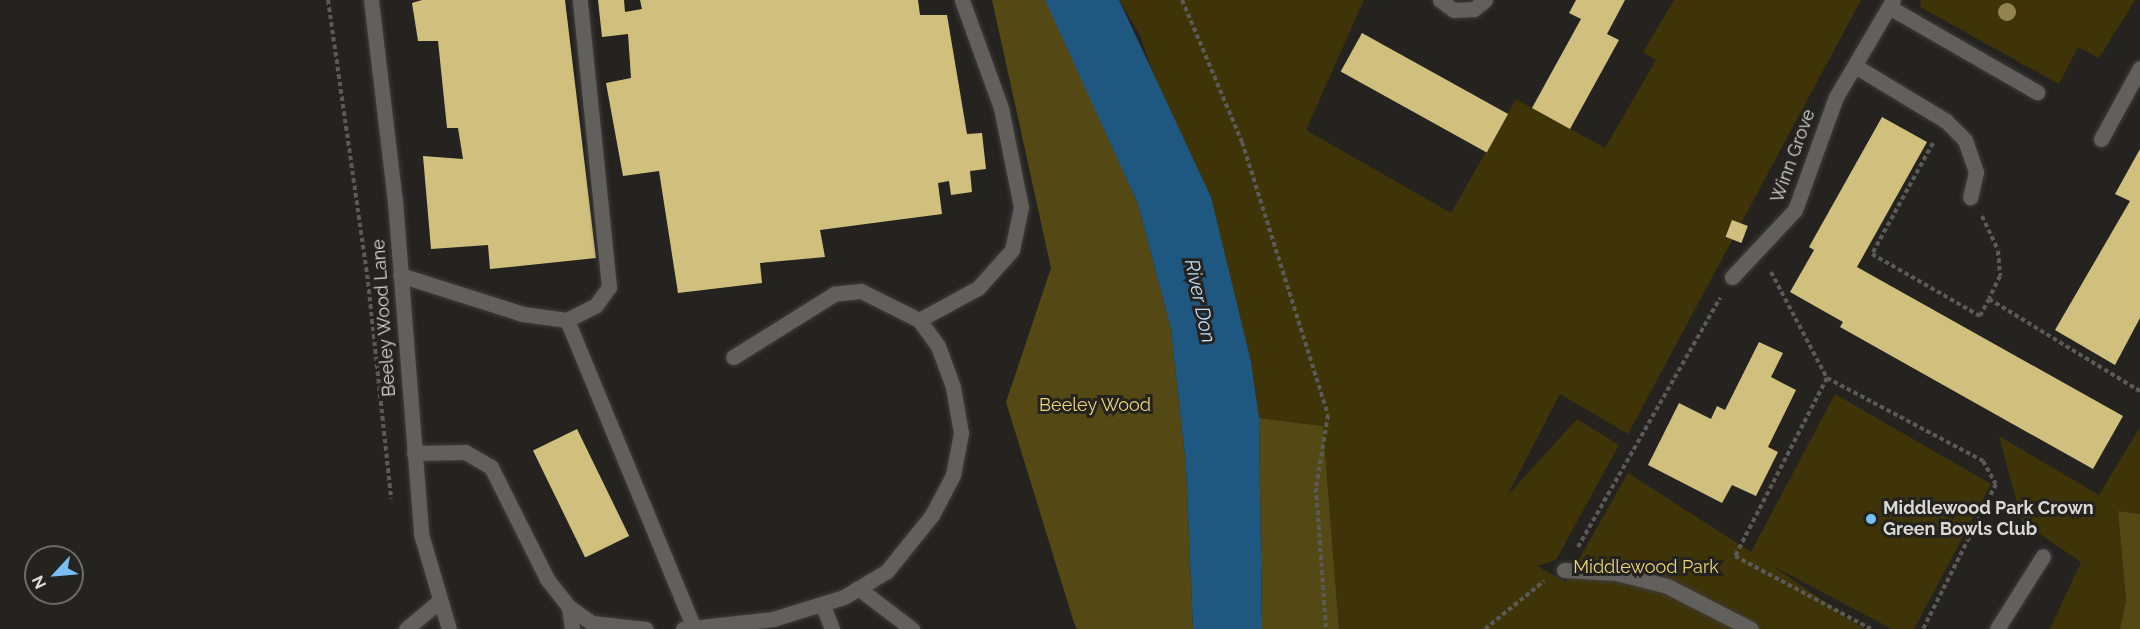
<!DOCTYPE html>
<html>
<head>
<meta charset="utf-8">
<style>
	body { margin:0 }
	#map { position:relative; width:2140px; height:629px; overflow:hidden; background:#242320; font-family:Raleway,sans-serif }
	div>[style] { position:absolute }
	[style*='--x'] { left:calc(var(--x)*1px); top:calc(var(--y)*1px); width:calc(var(--w)*1px); rotate:calc(var(--a)*1deg) }
	.green>* { inset:0; background:#3f3407 }
	.forest>* { inset:0; background:#544814 }
	.water>* { inset:0; background:#1e577f }
	.building>* { inset:0; background:#d1c07d; transform-origin:0 0 }
	.path>* { height:4px; margin-top:-2px; transform-origin:0; background:repeating-linear-gradient(90deg,#5a5a57 0 4.5px,transparent 0 7.5px) }
	.roads { filter:drop-shadow(0 0 2px #3e3d3a) drop-shadow(0 0 2px #3e3d3a) }
	.minor>* { height:15px; margin:-7.5px; padding:0 7.5px; transform-origin:7.5px; border-radius:7.5px; background:#61605d }
	.trees>* { width:18px; height:18px; margin:-9px; border-radius:50%; background:#92844f }
	.dots>* { width:16px; height:16px; translate:-50% -50%; box-sizing:border-box; border:3px solid #242320; border-radius:50% }
	span { translate:-50% -50%; white-space:nowrap; text-align:center; line-height:1.15; -webkit-text-stroke:6px #242320; paint-order:stroke }
	.street-label { font-size:18px; color:#d8d8d5 }
	.park-label { font-size:18px; color:#ecd475 }
	.poi-label { font-size:18px; color:#d8d8d5; font-weight:700 }
	.left { translate:0 -50%; text-align:left }
	.water-label { font-size:20px; color:#c0def7; font-style:italic }
	.north { position:absolute; left:24px; top:545px; width:60px; height:60px; box-sizing:border-box; background:#242320; border:2px solid #6c6b68; border-radius:50%; rotate:244deg; font-size:16px; font-weight:700; line-height:24px; text-align:center; color:#d8d8d5 }
	.north::after { content:''; display:block; margin:auto; width:21px; height:27px; background:#78bff7; clip-path:polygon(50% 0,100% 100%,50% 72%,0 100%) }
</style>
</head>
<body>
<div id="map">
	<div class="green">
		<i style="clip-path:polygon(1119px 0,1364px 0,1306px 130px,1451px 213px,1516px 99px,1605px 148px,1656px 60px,1643px 52px,1674px 0,1861px 0,1628px 434px,1560px 394px,1507px 496px,1577px 419px,1619px 445px,1556px 560px,1537px 566px,1566px 582px,1628px 473px,1751px 552px,1835px 394px,1991px 484px,1914px 629px,1892px 629px,1771px 565px,1864px 629px,1339px 629px,1323px 426px,1259px 418px,1251px 362px,1140px 35px)"></i>
		<i style="clip-path:polygon(1921px 0,2135px 0,2099px 58px,2078px 47px,2059px 84px,1920px 7px)"></i>
		<i style="clip-path:polygon(2140px 427px,2140px 514px,2118px 511px,2126px 601px,2120px 629px,2050px 629px,2081px 562px,2022px 522px,1999px 436px,2099px 495px)"></i>
	</div>
	<div class="forest">
		<i style="clip-path:polygon(992px 0,1045px 0,1050px 7px,1138px 204px,1171px 329px,1186px 466px,1193px 629px,1077px 629px,1074px 623px,1006px 402px,1051px 268px)"></i>
		<i style="clip-path:polygon(1259px 418px,1323px 426px,1339px 629px,1262px 629px)"></i>
		<i style="clip-path:polygon(2118px 511px,2140px 514px,2140px 629px,2120px 629px,2126px 601px)"></i>
	</div>
	<div class="water">
		<i style="clip-path:polygon(1045px 0,1119px 0,1211px 197px,1251px 362px,1259px 418px,1262px 629px,1193px 629px,1186px 466px,1171px 329px,1138px 204px)"></i>
	</div>
	<div class="building">
		<i style="clip-path:polygon(422px 0,565px 0,596px 258px,490px 269px,488px 245px,431px 249px,423px 156px,463px 159px,458px 128px,447px 128px,438px 41px,418px 41px,412px 3px)"></i>
		<i style="clip-path:polygon(598px 0,624px 0,625px 12px,642px 9px,640px 0,918px 0,920px 15px,947px 15px,967px 134px,982px 133px,986px 169px,970px 171px,972px 192px,951px 195px,949px 181px,938px 183px,942px 214px,820px 230px,825px 257px,760px 263px,762px 283px,678px 293px,659px 171px,623px 176px,606px 83px,631px 78px,628px 34px,602px 37px)"></i>
		<i style="clip-path:polygon(1576px 0,1625px 0,1607px 34px,1619px 40px,1570px 129px,1532px 108px,1581px 19px,1569px 13px)"></i>
		<i style="left:1362px;top:33px;width:167px;height:44px;rotate:29deg"></i>
		<i style="clip-path:polygon(1882px 117px,1927px 142px,1857px 267px,2123px 416px,2093px 469px,1840px 327px,1843px 322px,1790px 292px,1814px 250px,1809px 247px)"></i>
		<i style="clip-path:polygon(2140px 149px,2140px 318px,2115px 365px,2055px 330px,2130px 201px,2115px 194px)"></i>
		<i style="left:1732px;top:220px;width:17px;height:18px;rotate:21deg"></i>
		<i style="clip-path:polygon(1759px 342px,1783px 353px,1771px 377px,1796px 390px,1768px 447px,1778px 452px,1756px 496px,1732px 485px,1722px 503px,1648px 465px,1679px 403px,1711px 419px,1717px 406px,1725px 410px)"></i>
		<i style="left:577px;top:429px;width:119px;height:49px;rotate:64deg"></i>
	</div>
	<div class="path">
		<i style="--x:328;--y:0;--w:285;--a:81.9"></i>
		<i style="--x:368;--y:282;--w:218;--a:83.9"></i>
		<i style="--x:1182;--y:0;--w:154;--a:67.1"></i>
		<i style="--x:1242;--y:142;--w:286;--a:72.5"></i>
		<i style="--x:1328;--y:415;--w:74;--a:99.3"></i>
		<i style="--x:1316;--y:488;--w:141;--a:85.9"></i>
		<i style="--x:1933;--y:143;--w:127;--a:118.8"></i>
		<i style="--x:1872;--y:254;--w:125;--a:29.9"></i>
		<i style="--x:1980;--y:316;--w:19;--a:-62"></i>
		<i style="--x:1989;--y:299;--w:177;--a:31.4"></i>
		<i style="--x:1982;--y:216;--w:38;--a:65"></i>
		<i style="--x:1998;--y:251;--w:25;--a:85"></i>
		<i style="--x:2000;--y:276;--w:25;--a:116"></i>
		<i style="--x:1771;--y:272;--w:120;--a:62.2"></i>
		<i style="--x:1827;--y:378;--w:177;--a:28"></i>
		<i style="--x:1983;--y:461;--w:26;--a:61"></i>
		<i style="--x:1996;--y:484;--w:162;--a:116.7"></i>
		<i style="--x:1827;--y:378;--w:200;--a:117.3"></i>
		<i style="--x:1735;--y:556;--w:154;--a:28.2"></i>
		<i style="--x:1578;--y:547;--w:287;--a:-60.3"></i>
		<i style="--x:1485;--y:629;--w:76;--a:-39.1"></i>
	</div>
	<div class="roads">
		<div class="minor">
			<i style="--x:371;--y:0;--w:202;--a:83.2"></i>
			<i style="--x:395;--y:201;--w:334;--a:85.5"></i>
			<i style="--x:421;--y:534;--w:99;--a:73.6"></i>
			<i style="--x:1440;--y:0;--w:17;--a:36"></i>
			<i style="--x:1454;--y:10;--w:20;--a:-3"></i>
			<i style="--x:1474;--y:9;--w:14;--a:-39"></i>
			<i style="--x:1889;--y:7;--w:171;--a:29.9"></i>
			<i style="--x:1855;--y:66;--w:106;--a:31.1"></i>
			<i style="--x:1946;--y:121;--w:27;--a:45"></i>
			<i style="--x:1965;--y:140;--w:34;--a:71"></i>
			<i style="--x:1976;--y:172;--w:26;--a:103"></i>
			<i style="--x:2101;--y:139;--w:81;--a:-61.2"></i>
			<i style="--x:400;--y:275;--w:129;--a:17.6"></i>
			<i style="--x:523;--y:314;--w:44;--a:7.8"></i>
			<i style="--x:567;--y:320;--w:33;--a:-27"></i>
			<i style="--x:596;--y:305;--w:22;--a:-54"></i>
			<i style="--x:609;--y:287;--w:288;--a:-95.8"></i>
			<i style="--x:1732;--y:277;--w:92;--a:-46.8"></i>
			<i style="--x:1795;--y:210;--w:120;--a:-70.1"></i>
			<i style="--x:1836;--y:97;--w:113;--a:-59.6"></i>
			<i style="--x:567;--y:320;--w:333;--a:67.6"></i>
			<i style="--x:919;--y:320;--w:67;--a:-28.5"></i>
			<i style="--x:978;--y:288;--w:51;--a:-48.2"></i>
			<i style="--x:1012;--y:250;--w:44;--a:-78.2"></i>
			<i style="--x:1021;--y:207;--w:101;--a:-101.4"></i>
			<i style="--x:1001;--y:108;--w:115;--a:-109.9"></i>
			<i style="--x:414;--y:453;--w:51;--a:-1.1"></i>
			<i style="--x:465;--y:452;--w:30;--a:30"></i>
			<i style="--x:491;--y:467;--w:125;--a:63.4"></i>
			<i style="--x:547;--y:579;--w:36;--a:52"></i>
			<i style="--x:569;--y:607;--w:28;--a:35"></i>
			<i style="--x:592;--y:623;--w:54;--a:6.3"></i>
			<i style="--x:1564;--y:570;--w:52;--a:3.3"></i>
			<i style="--x:1616;--y:573;--w:53;--a:14.3"></i>
			<i style="--x:1667;--y:586;--w:94;--a:27.1"></i>
			<i style="--x:858;--y:588;--w:68;--a:37.2"></i>
			<i style="--x:822;--y:604;--w:27;--a:68"></i>
			<i style="--x:569;--y:607;--w:22;--a:82"></i>
			<i style="--x:406;--y:629;--w:40;--a:-40"></i>
			<i style="--x:683;--y:629;--w:91;--a:-6.3"></i>
			<i style="--x:773;--y:619;--w:74;--a:-17.2"></i>
			<i style="--x:844;--y:597;--w:50;--a:-31.2"></i>
			<i style="--x:887;--y:571;--w:72;--a:-51.2"></i>
			<i style="--x:932;--y:515;--w:45;--a:-62.3"></i>
			<i style="--x:953;--y:475;--w:43;--a:-79.2"></i>
			<i style="--x:961;--y:433;--w:47;--a:-99.9"></i>
			<i style="--x:953;--y:387;--w:44;--a:-110.1"></i>
			<i style="--x:938;--y:346;--w:32;--a:-126"></i>
			<i style="--x:919;--y:320;--w:65;--a:-153.4"></i>
			<i style="--x:861;--y:291;--w:27;--a:174"></i>
			<i style="--x:834;--y:294;--w:119;--a:148"></i>
			<i style="--x:1997;--y:629;--w:86;--a:-57.8"></i>
		</div>
	</div>
	<div class="trees">
		<i style="left:2007px;top:12px"></i>
	</div>
	<div class="dots">
		<i style="left:1871px;top:519px;background:#78bff7"></i>
	</div>
	<div class="street-label">
		<span style="left:1793px;top:156px;rotate:-70deg">Winn Grove</span>
		<span style="left:384px;top:318px;rotate:-94deg">Beeley Wood Lane</span>
	</div>
	<div class="park-label">
		<span style="left:1095px;top:405px">Beeley Wood</span>
		<span style="left:1646px;top:567px">Middlewood Park</span>
	</div>
	<div class="poi-label">
		<span class="left" style="left:1883px;top:519px">Middlewood Park Crown<br>Green Bowls Club</span>
	</div>
	<div class="water-label">
		<span style="left:1200px;top:301px;rotate:78deg">River Don</span>
	</div>
	<div class="north">N</div>
</div>
</body>
</html>
